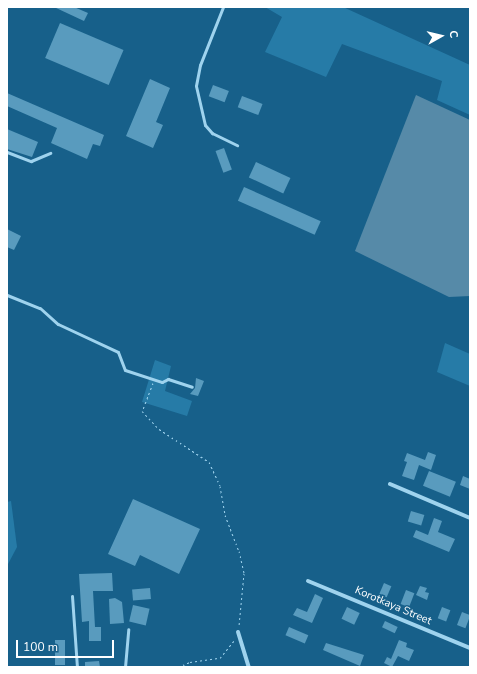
<!DOCTYPE html>
<html>
<head>
<meta charset="utf-8">
<style>
	body { margin:0 }
	#map { position:relative; width:477px; height:674px; overflow:hidden; background:#17608a; font-family:"Nunito Sans",sans-serif }
	div>[style] { position:absolute }
	[style*='--x'] { left:calc(var(--x)*1px); top:calc(var(--y)*1px); width:calc(var(--w)*1px); rotate:calc(var(--a)*1deg) }
	.green>* { inset:0; background:#267ba7 }
	.water>* { inset:0; background:#568aa8 }
	.building>* { inset:0; background:#599bbe; transform-origin:0 0 }
	.path>* { height:1px; margin-top:-0.5px; transform-origin:0; background:repeating-linear-gradient(90deg,#9fd3ee 0 2px,transparent 0 5px) }
	.lane>* { height:3px; margin:-1.5px; padding:0 1.5px; transform-origin:1.5px; border-radius:1.5px; background:#9fd3ee }
	.street>* { height:4px; margin:-2px; padding:0 2px; transform-origin:2px; border-radius:2px; background:#9fd3ee }
	span { translate:-50% -50%; white-space:nowrap; text-align:center; line-height:1.15; -webkit-text-stroke:3px #17608a; paint-order:stroke }
	.street-label { font-size:11px; color:#fff }
	.frame { position:absolute; inset:0; border:8px solid #fff; pointer-events:none }
	.north { position:absolute; left:421px; top:16px; width:40px; height:40px; -webkit-text-stroke:3px #17608a; paint-order:stroke; rotate:82deg; font-size:11px; font-weight:700; line-height:16px; text-align:center; color:#fff }
	.north::after { content:''; display:block; margin:auto; width:14px; height:18px; background:#fff; clip-path:polygon(50% 0,100% 100%,50% 72%,0 100%) }
	.scale { position:absolute; left:16px; top:640px; width:98px; height:18px; box-sizing:border-box; border:2px solid #fff; border-top:0; padding-left:5px; font-size:12px; line-height:14px; white-space:nowrap; color:#fff; -webkit-text-stroke:3px #17608a; paint-order:stroke }
</style>
</head>
<body>
<div id="map">
	<div class="green">
		<i style="clip-path:polygon(265px 7px,343px 7px,470px 65px,470px 115px,437px 100px,442px 81px,342px 44px,326px 77px,265px 52px,282px 17px)"></i>
		<i style="clip-path:polygon(445px 343px,470px 354px,470px 386px,437px 372px)"></i>
		<i style="clip-path:polygon(155px 360px,171px 366px,165px 391px,192px 401px,187px 416px,142px 402px)"></i>
		<i style="clip-path:polygon(11px 501px,17px 547px,7px 566px,7px 502px)"></i>
	</div>
	<div class="water">
		<i style="clip-path:polygon(416px 95px,470px 120px,470px 296px,449px 297px,355px 251px)"></i>
	</div>
	<div class="building">
		<i style="clip-path:polygon(54px 7px,74px 7px,88px 13px,84px 21px)"></i>
		<i style="left:60px;top:23px;width:69px;height:38px;rotate:23deg"></i>
		<i style="clip-path:polygon(150px 79px,170px 88px,156px 122px,163px 125px,153px 148px,126px 136px)"></i>
		<i style="left:213px;top:85px;width:17px;height:12px;rotate:21deg"></i>
		<i style="clip-path:polygon(7px 93px,104px 135px,100px 146px,93px 144px,87px 159px,51px 143px,57px 128px,7px 106px)"></i>
		<i style="left:242px;top:96px;width:22px;height:12px;rotate:21deg"></i>
		<i style="clip-path:polygon(7px 129px,38px 142px,32px 157px,7px 149px)"></i>
		<i style="left:224px;top:148px;width:23px;height:9px;rotate:70deg"></i>
		<i style="left:256px;top:162px;width:38px;height:17px;rotate:25deg"></i>
		<i style="left:244px;top:187px;width:84px;height:15px;rotate:24deg"></i>
		<i style="clip-path:polygon(7px 229px,21px 236px,14px 250px,7px 247px)"></i>
		<i style="clip-path:polygon(196px 378px,204px 381px,198px 396px,190px 394px,195px 388px)"></i>
		<i style="clip-path:polygon(428px 452px,436px 455px,431px 470px,419px 465px,414px 480px,402px 476px,407px 462px,404px 461px,407px 453px,425px 460px)"></i>
		<i style="left:429px;top:471px;width:29px;height:16px;rotate:22deg"></i>
		<i style="clip-path:polygon(463px 476px,470px 479px,470px 489px,460px 485px)"></i>
		<i style="clip-path:polygon(133px 499px,200px 529px,179px 574px,140px 555px,135px 566px,108px 554px)"></i>
		<i style="left:411px;top:511px;width:14px;height:11px;rotate:17deg"></i>
		<i style="clip-path:polygon(434px 518px,442px 521px,438px 532px,455px 539px,449px 552px,413px 537px,416px 530px,428px 535px)"></i>
		<i style="clip-path:polygon(112px 573px,113px 591px,93px 591px,95px 627px,101px 627px,101px 641px,89px 641px,89px 621px,82px 622px,79px 574px)"></i>
		<i style="left:384px;top:583px;width:8px;height:12px;rotate:23deg"></i>
		<i style="clip-path:polygon(420px 586px,427px 588px,425px 592px,429px 593px,427px 600px,416px 595px)"></i>
		<i style="left:150px;top:588px;width:11px;height:18px;rotate:85deg"></i>
		<i style="left:406px;top:590px;width:9px;height:15px;rotate:21deg"></i>
		<i style="clip-path:polygon(315px 594px,323px 598px,312px 623px,293px 615px,297px 608px,307px 612px)"></i>
		<i style="clip-path:polygon(115px 598px,122px 602px,124px 623px,110px 624px,109px 599px)"></i>
		<i style="left:133px;top:605px;width:17px;height:17px;rotate:13deg"></i>
		<i style="left:347px;top:607px;width:14px;height:13px;rotate:25deg"></i>
		<i style="left:442px;top:607px;width:9px;height:12px;rotate:21deg"></i>
		<i style="left:462px;top:612px;width:9px;height:14px;rotate:21deg"></i>
		<i style="left:385px;top:621px;width:14px;height:7px;rotate:25deg"></i>
		<i style="left:289px;top:627px;width:21px;height:9px;rotate:23deg"></i>
		<i style="left:55px;top:640px;width:10px;height:25px"></i>
		<i style="clip-path:polygon(399px 640px,407px 643px,406px 647px,414px 650px,409px 661px,398px 656px,392px 667px,384px 663px,387px 657px,391px 659px)"></i>
		<i style="clip-path:polygon(326px 643px,364px 655px,360px 666px,323px 650px)"></i>
		<i style="clip-path:polygon(99px 661px,100px 667px,85px 667px,85px 662px)"></i>
	</div>
	<div class="path">
		<i style="--x:153;--y:383;--w:30;--a:111"></i>
		<i style="--x:142;--y:411;--w:25;--a:47"></i>
		<i style="--x:159;--y:429;--w:60;--a:33.4"></i>
		<i style="--x:209;--y:462;--w:26;--a:65"></i>
		<i style="--x:220;--y:486;--w:29;--a:80"></i>
		<i style="--x:225;--y:515;--w:39;--a:69"></i>
		<i style="--x:239;--y:551;--w:23;--a:77"></i>
		<i style="--x:244;--y:573;--w:53;--a:95.4"></i>
		<i style="--x:178;--y:667;--w:13;--a:-23"></i>
		<i style="--x:190;--y:662;--w:30;--a:-8"></i>
		<i style="--x:220;--y:658;--w:22;--a:-51"></i>
	</div>
	<div class="lane">
		<i style="--x:223;--y:7;--w:62;--a:111.6"></i>
		<i style="--x:200;--y:65;--w:21;--a:101"></i>
		<i style="--x:196;--y:86;--w:40;--a:77"></i>
		<i style="--x:205;--y:125;--w:11;--a:49"></i>
		<i style="--x:212;--y:133;--w:28;--a:26"></i>
		<i style="--x:7;--y:152;--w:26;--a:21"></i>
		<i style="--x:31;--y:161;--w:21;--a:-23"></i>
		<i style="--x:7;--y:295;--w:35;--a:22"></i>
		<i style="--x:40;--y:308;--w:24;--a:42"></i>
		<i style="--x:58;--y:324;--w:66;--a:25"></i>
		<i style="--x:118;--y:352;--w:19;--a:69"></i>
		<i style="--x:125;--y:370;--w:39;--a:18"></i>
		<i style="--x:162;--y:382;--w:7;--a:-27"></i>
		<i style="--x:168;--y:379;--w:25;--a:18"></i>
		<i style="--x:72;--y:596;--w:71;--a:86"></i>
		<i style="--x:125;--y:667;--w:38;--a:-85"></i>
	</div>
	<div class="street">
		<i style="--x:390;--y:484;--w:87;--a:23"></i>
		<i style="--x:308;--y:581;--w:175;--a:22.5"></i>
		<i style="--x:238;--y:632;--w:37;--a:73"></i>
	</div>
	<div class="street-label">
		<span style="left:393px;top:606px;rotate:23deg">Korotkaya Street</span>
	</div>
	<div class="frame"></div>
	<div class="north">С</div>
	<div class="scale">100 m</div>
</div>
</body>
</html>
